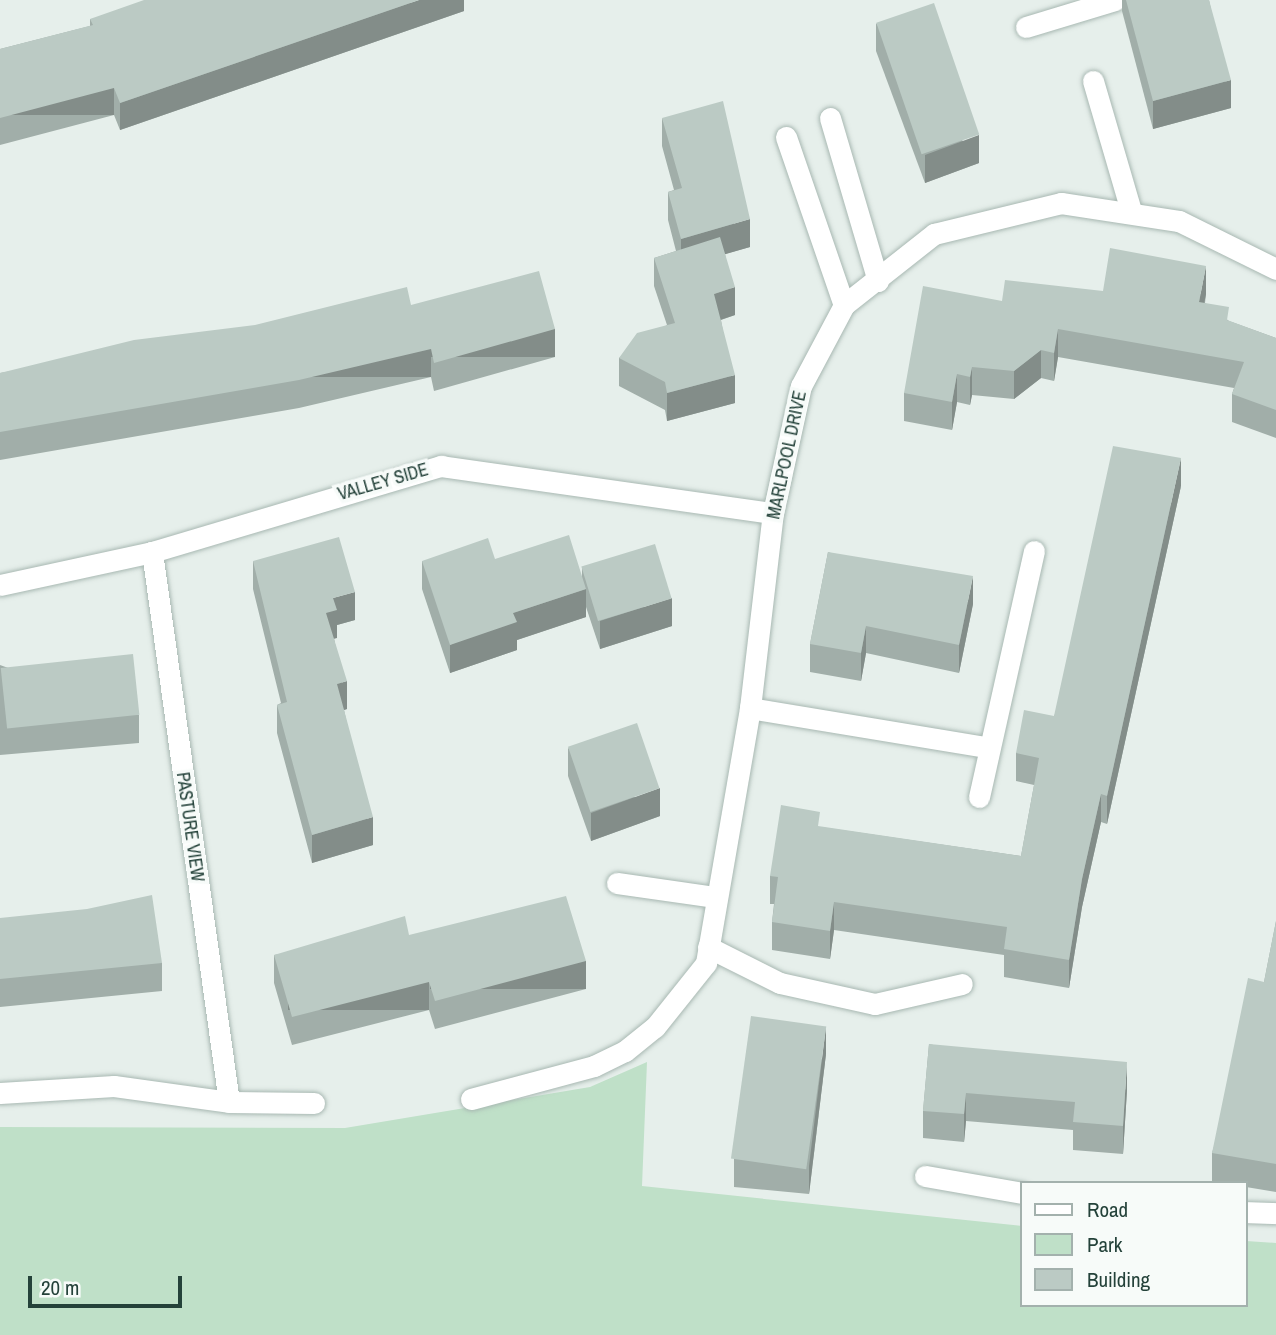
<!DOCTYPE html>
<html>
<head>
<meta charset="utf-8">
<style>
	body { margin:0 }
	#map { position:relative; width:1276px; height:1335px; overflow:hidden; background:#e6efeb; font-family:"Archivo Narrow",sans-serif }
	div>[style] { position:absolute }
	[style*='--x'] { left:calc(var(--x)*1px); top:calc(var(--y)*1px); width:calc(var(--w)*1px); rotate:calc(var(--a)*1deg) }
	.green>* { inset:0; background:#bfe0c8 }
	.roads { filter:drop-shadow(0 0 2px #a8b8b2) drop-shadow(0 0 2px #a8b8b2) }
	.minor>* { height:21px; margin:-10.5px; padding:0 10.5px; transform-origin:10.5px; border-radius:10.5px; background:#fff }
	.wall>* { inset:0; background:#a1aea9 }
	.shaded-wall>* { inset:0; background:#838d89; transform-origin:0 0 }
	.building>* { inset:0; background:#bbcac4; transform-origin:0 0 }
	span { translate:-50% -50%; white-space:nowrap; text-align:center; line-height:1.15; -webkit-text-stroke:7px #f7fbf9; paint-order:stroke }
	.street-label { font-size:18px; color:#24423a }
	.legend { position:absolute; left:1020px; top:1181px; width:228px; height:126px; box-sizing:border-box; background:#f7fbf9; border:2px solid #a3b1ad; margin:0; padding:9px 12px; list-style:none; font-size:21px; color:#24423a }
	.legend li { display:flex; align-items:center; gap:14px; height:35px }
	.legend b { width:35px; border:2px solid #a3b1ad }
	.scale { position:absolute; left:28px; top:1276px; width:154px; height:32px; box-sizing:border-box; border:4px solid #24423a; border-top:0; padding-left:9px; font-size:21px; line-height:24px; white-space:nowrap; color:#24423a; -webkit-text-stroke:5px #f7fbf9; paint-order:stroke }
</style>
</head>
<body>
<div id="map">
	<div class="green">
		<i style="clip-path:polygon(647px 1062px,642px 1186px,1022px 1226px,1022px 1305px,1246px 1305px,1246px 1241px,1276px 1243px,1276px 1335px,0 1335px,0 1127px,345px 1128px,590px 1087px)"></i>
	</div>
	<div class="roads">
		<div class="minor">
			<i style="--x:1026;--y:27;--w:93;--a:-16.9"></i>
			<i style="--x:1093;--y:81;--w:135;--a:73.7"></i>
			<i style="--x:830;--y:118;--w:170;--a:73.6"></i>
			<i style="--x:786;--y:137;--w:178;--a:71"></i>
			<i style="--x:152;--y:552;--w:555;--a:82.03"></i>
			<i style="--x:0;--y:585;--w:156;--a:-12.2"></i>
			<i style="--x:152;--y:552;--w:302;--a:-16.6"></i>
			<i style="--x:441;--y:466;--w:335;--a:8.1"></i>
			<i style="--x:750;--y:708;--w:239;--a:9.4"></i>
			<i style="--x:979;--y:797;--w:252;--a:-77.4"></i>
			<i style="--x:617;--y:883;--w:98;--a:8.2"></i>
			<i style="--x:708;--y:947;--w:80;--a:26.6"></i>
			<i style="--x:780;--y:983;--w:97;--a:12.5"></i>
			<i style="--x:875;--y:1004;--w:89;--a:-12.9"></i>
			<i style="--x:0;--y:1093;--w:114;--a:-3.5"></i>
			<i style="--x:114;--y:1086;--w:116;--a:7.9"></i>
			<i style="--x:229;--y:1102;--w:85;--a:0.7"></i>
			<i style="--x:471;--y:1099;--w:127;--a:-15"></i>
			<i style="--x:594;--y:1066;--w:34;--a:-26"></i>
			<i style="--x:625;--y:1051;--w:38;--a:-39"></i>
			<i style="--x:655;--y:1027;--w:82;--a:-51.4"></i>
			<i style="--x:706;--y:963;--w:259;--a:-80.2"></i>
			<i style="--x:750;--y:708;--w:196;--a:-83.3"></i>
			<i style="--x:773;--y:513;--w:130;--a:-77.6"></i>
			<i style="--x:801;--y:386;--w:92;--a:-62"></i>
			<i style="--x:844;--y:305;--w:115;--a:-38.3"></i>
			<i style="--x:934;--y:234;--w:131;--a:-13.7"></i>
			<i style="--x:1061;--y:203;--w:119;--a:8.7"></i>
			<i style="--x:1179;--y:221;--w:108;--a:26.3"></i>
			<i style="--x:925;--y:1176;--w:98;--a:9.9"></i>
			<i style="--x:1246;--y:1212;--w:30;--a:2"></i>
		</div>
	</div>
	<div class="wall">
		<i style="clip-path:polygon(464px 0,464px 11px,120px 130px,114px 115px,0 145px,0 49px,90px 26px,90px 19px)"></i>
		<i style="clip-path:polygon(1122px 0,1209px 0,1231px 108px,1153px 129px,1122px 11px)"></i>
		<i style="clip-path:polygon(876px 23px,979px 163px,925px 183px,876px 51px)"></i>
		<i style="clip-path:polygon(662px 118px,750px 247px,725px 254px,735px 315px,721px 320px,735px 403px,667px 421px,665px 410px,619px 386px,619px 358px,667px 325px,654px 286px,654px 258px,676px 251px,668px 220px,668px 192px,674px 190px,662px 146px)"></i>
		<i style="clip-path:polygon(1103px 291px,1206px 294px,1205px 303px,1229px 321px,1276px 338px,1276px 438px,1232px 422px,1232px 394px,1234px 388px,1058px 357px,1054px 381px,1041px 378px,1014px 399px,972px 395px,970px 405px,957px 402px,952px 430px,904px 421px,904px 393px,1002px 301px)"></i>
		<i style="clip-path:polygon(411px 305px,555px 357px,434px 391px,431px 377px,299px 408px,0 460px,0 373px)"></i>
		<i style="clip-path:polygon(1181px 486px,1107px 824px,1101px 822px,1082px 907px,1069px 988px,1004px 977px,1004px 955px,834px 930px,830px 959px,772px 950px,772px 922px,774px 904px,770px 904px,770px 876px,820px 827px,1021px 856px,1034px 785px,1016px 781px,1016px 753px,1054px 716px)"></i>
		<i style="clip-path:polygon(828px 552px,973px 604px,959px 673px,866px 653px,861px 681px,810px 672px,810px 644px)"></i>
		<i style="clip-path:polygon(495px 559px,582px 577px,582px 567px,672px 626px,600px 649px,586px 607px,586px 617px,517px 640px,517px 650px,450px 673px,422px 589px,422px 561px)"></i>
		<i style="clip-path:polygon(253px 561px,355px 620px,337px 625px,337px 638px,334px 638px,347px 709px,344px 710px,373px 845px,312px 863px,277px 733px,277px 705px,281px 703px,253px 589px)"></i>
		<i style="clip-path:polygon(0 665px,139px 715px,139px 743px,0 755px)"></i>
		<i style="clip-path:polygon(568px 748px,660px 816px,591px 841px,568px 776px)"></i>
		<i style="clip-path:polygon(0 918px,162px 963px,162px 991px,0 1007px)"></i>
		<i style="clip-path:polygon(1276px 921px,1276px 1192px,1246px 1187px,1246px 1183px,1221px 1183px,1212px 1181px,1212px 1153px,1264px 982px)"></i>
		<i style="clip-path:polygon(409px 935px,586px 989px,435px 1029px,429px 1010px,292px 1045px,274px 983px,274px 955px)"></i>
		<i style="clip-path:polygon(929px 1044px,1127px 1090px,1123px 1154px,1073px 1150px,1073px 1130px,1013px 1125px,966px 1121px,964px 1142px,923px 1138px,923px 1111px)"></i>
		<i style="clip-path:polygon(826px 1054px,809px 1194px,734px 1187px,734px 1159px)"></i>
	</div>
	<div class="shaded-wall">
		<i style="clip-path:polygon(419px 0,464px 0,464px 11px,120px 130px,120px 103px)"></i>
		<i style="clip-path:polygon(1231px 80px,1231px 108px,1153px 129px,1153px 101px)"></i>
		<i style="left:114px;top:88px;width:27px;height:118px;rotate:90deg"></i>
		<i style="clip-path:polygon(979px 135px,979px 163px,925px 183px,925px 155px)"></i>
		<i style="clip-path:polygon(750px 219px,750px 247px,681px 267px,681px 239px)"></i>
		<i style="clip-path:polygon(1206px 266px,1206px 294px,1199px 330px,1199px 302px)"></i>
		<i style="clip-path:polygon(735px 287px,735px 315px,714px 322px,714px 294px)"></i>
		<i style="left:555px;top:329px;width:28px;height:126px;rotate:90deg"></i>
		<i style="clip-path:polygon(1058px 329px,1058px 357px,1054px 381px,1054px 353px)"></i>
		<i style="left:431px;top:349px;width:28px;height:136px;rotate:90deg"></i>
		<i style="clip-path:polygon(1041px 350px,1041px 378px,1014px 399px,1014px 371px)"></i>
		<i style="clip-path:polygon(972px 367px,972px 395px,970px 405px,970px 377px)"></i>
		<i style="clip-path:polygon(957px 374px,957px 402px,952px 430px,952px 402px)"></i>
		<i style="clip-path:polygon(735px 375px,735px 403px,667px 421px,667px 393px)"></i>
		<i style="clip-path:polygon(1181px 458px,1181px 486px,1107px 824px,1107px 796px)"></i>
		<i style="clip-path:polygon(973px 576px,973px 604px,959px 673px,959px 645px)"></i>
		<i style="clip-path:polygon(586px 589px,586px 617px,517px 640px,517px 650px,450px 673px,450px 645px,513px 613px)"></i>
		<i style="clip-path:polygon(355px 592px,355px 620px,337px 625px,337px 638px,326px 641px,326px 613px,333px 598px)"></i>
		<i style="clip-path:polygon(672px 598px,672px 626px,600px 649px,600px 621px)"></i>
		<i style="clip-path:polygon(866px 626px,866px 653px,861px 681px,861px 653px)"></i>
		<i style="clip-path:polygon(347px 681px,347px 709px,337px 712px,337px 684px)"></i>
		<i style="clip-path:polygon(660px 788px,660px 816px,591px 841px,591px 813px)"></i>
		<i style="clip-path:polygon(1101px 794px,1101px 822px,1082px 907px,1069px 988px,1069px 960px,1082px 879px)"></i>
		<i style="clip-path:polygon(373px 817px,373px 845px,312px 863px,312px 835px)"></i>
		<i style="clip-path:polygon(834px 902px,834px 930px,830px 959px,830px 931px)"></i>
		<i style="left:586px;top:961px;width:28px;height:156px;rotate:90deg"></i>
		<i style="left:429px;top:982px;width:28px;height:141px;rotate:90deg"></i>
		<i style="clip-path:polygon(826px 1026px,826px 1054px,809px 1194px,809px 1166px)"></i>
		<i style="clip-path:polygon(1127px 1062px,1127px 1090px,1123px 1154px,1123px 1126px)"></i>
		<i style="clip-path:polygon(966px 1093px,966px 1121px,964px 1142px,964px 1114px)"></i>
	</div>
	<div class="building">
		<i style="clip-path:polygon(144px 0,419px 0,120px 103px,114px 88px,0 118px,0 49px,93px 25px,90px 19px)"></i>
		<i style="clip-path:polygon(1126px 0,1209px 0,1231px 80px,1153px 101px)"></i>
		<i style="left:934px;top:3px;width:139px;height:61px;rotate:71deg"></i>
		<i style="clip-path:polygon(723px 101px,750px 219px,681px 239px,668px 192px,682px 188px,662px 118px)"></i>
		<i style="clip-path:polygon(720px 237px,735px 287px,714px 294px,735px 375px,667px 393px,665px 382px,619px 358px,637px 333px,675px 323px,654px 258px)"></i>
		<i style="clip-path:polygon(1110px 248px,1206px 266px,1199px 302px,1229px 307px,1227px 320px,1276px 338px,1276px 410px,1232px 394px,1244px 362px,1058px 329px,1054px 353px,1041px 350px,1014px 371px,972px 367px,970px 377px,957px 374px,952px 402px,904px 393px,923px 286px,1002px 301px,1005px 280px,1103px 291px)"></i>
		<i style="clip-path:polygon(539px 271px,555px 329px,434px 363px,431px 349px,299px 380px,0 432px,0 373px,134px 340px,255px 325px,407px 287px,411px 305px)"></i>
		<i style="clip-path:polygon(1113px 446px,1181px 458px,1107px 796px,1101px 794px,1082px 879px,1069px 960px,1004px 949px,1007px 927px,834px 902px,830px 931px,772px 922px,778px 877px,770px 876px,781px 805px,820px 812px,818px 826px,1021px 856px,1039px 758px,1016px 753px,1024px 710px,1054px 716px)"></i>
		<i style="clip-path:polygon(569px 535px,586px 589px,513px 613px,517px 622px,450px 645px,422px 561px,488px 538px,495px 559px)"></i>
		<i style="clip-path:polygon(339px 537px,355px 592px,333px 598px,337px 610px,326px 613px,347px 681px,337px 684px,373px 817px,312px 835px,277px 705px,287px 702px,253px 561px)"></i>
		<i style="left:655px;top:544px;width:57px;height:77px;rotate:73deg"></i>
		<i style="clip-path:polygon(828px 552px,973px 576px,959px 645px,866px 626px,861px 653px,810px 644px)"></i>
		<i style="left:133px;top:654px;width:61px;height:133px;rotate:84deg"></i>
		<i style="left:637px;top:723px;width:69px;height:73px;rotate:71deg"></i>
		<i style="clip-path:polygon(152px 895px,162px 963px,0 979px,0 918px,87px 909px)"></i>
		<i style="clip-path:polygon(566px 896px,586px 961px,435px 1001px,429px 982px,292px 1017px,274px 955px,405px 916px,409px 935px)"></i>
		<i style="clip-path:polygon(1276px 921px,1276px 1164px,1212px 1153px,1248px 978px,1264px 982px)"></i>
		<i style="left:751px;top:1016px;width:76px;height:144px;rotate:8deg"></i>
		<i style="clip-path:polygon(929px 1044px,1127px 1062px,1123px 1126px,1073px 1122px,1075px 1102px,1013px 1097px,966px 1093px,964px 1114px,923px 1111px)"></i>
	</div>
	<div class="street-label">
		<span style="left:787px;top:455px;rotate:-78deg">MARLPOOL DRIVE</span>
		<span style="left:383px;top:482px;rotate:-16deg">VALLEY SIDE</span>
		<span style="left:190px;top:827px;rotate:82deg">PASTURE VIEW</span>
	</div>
	<ul class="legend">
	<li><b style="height:9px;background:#fff"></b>Road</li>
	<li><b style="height:19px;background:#bfe0c8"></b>Park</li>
	<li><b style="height:19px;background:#bbcac4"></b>Building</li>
	</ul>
	<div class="scale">20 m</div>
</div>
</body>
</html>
